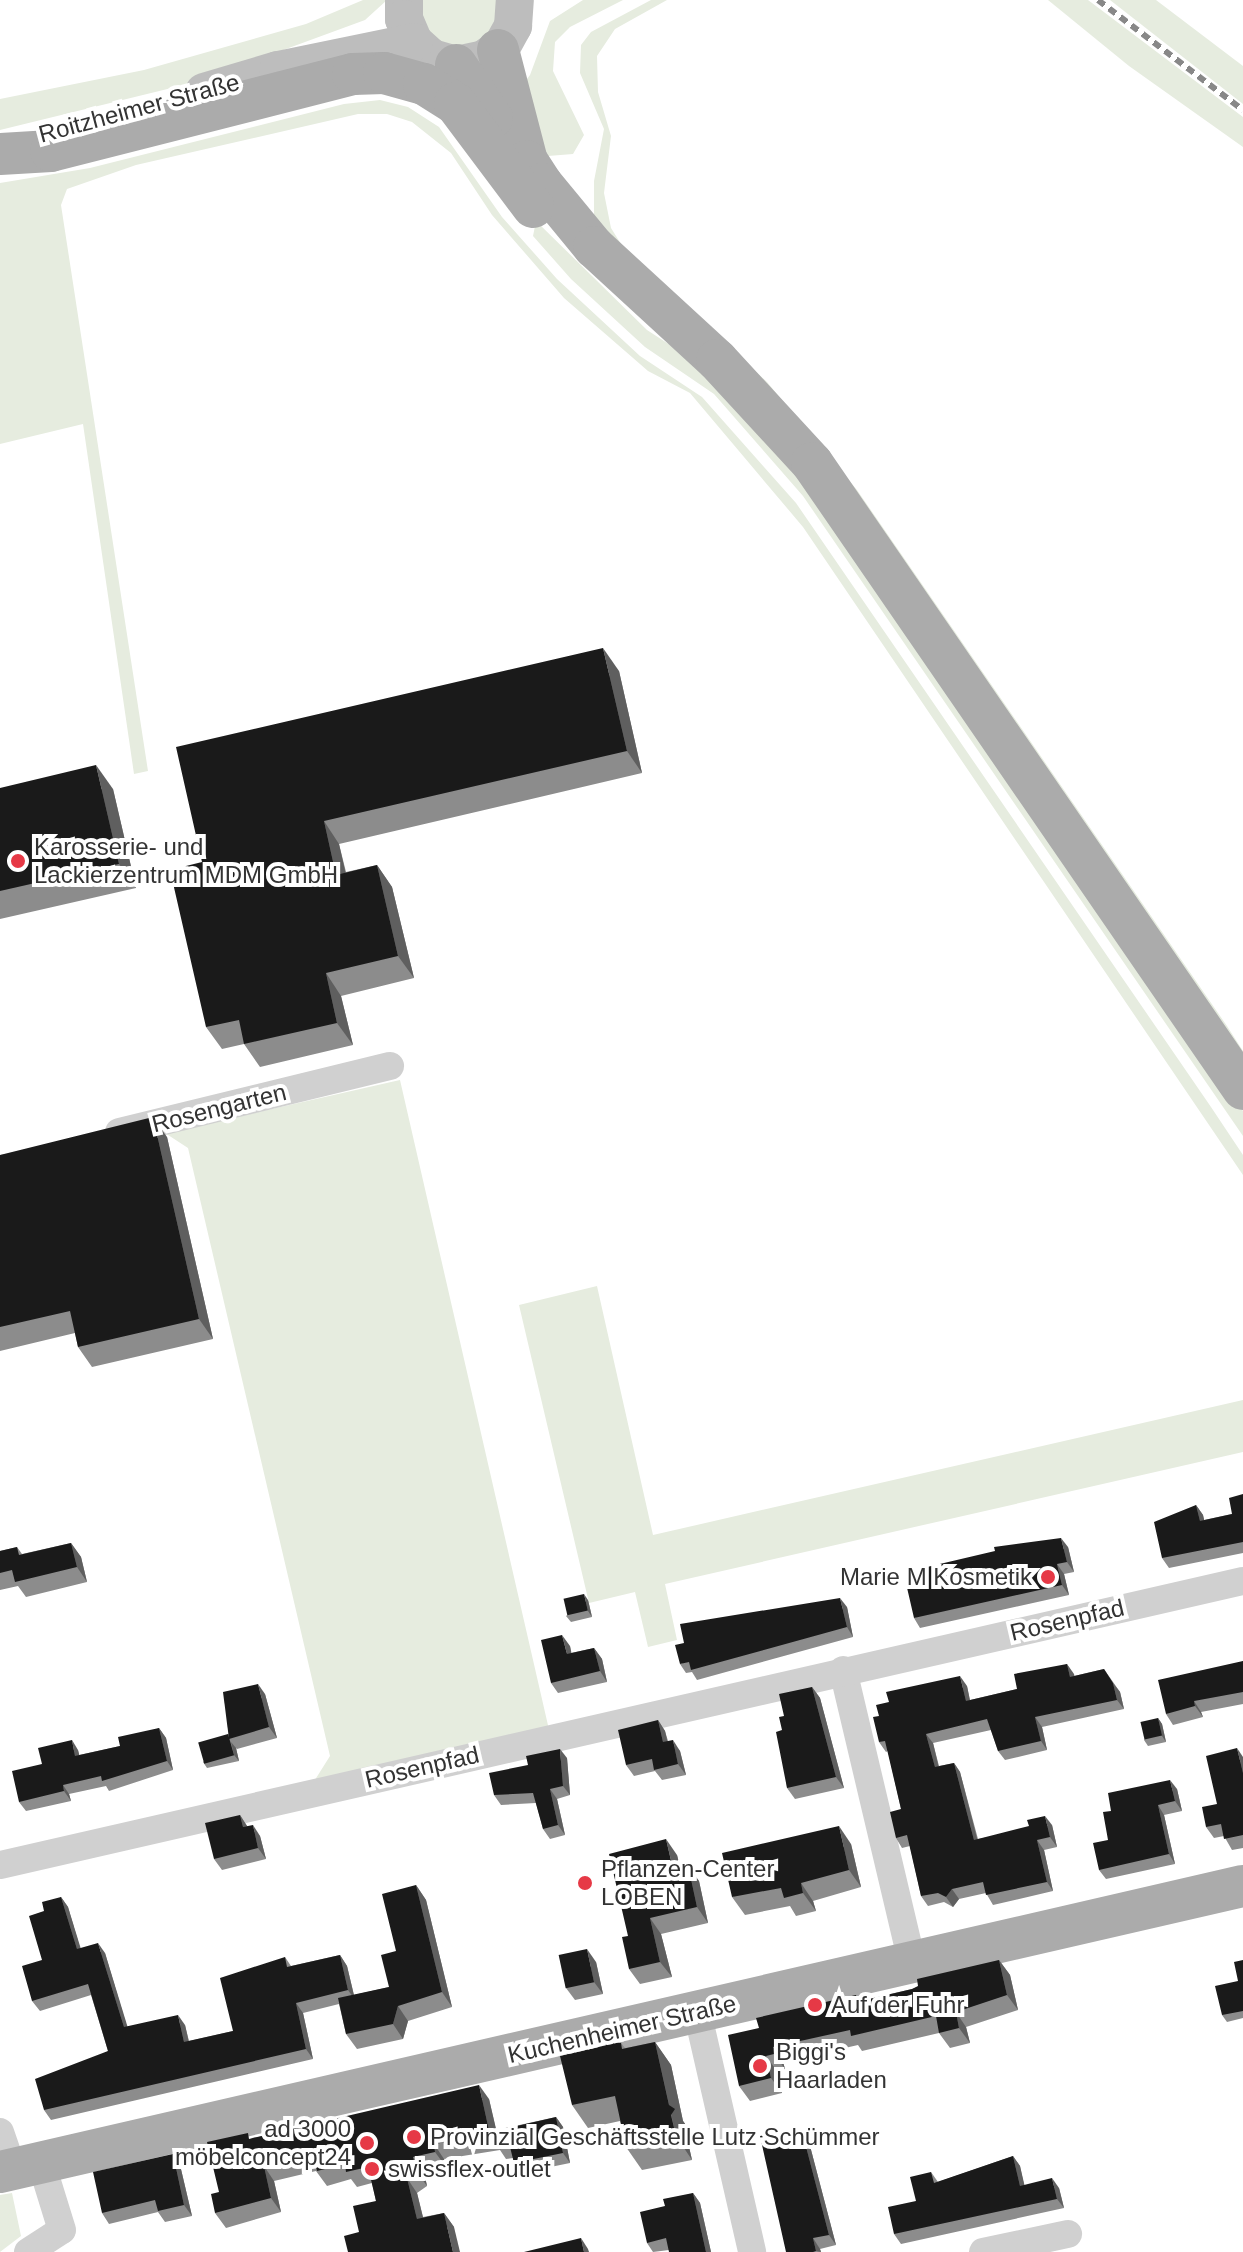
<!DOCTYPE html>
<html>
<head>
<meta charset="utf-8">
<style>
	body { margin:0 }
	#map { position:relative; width:1243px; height:2252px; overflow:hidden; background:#fff; font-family:Arial,sans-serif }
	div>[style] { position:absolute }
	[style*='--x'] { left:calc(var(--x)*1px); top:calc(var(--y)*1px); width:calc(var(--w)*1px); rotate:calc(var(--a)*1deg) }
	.green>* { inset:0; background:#e6ecdf }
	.street>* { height:28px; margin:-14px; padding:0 14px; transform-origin:14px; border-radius:14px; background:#d0d0d0 }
	.secondary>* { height:38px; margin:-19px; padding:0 19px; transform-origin:19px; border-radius:19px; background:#bdbdbd }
	.primary>* { height:42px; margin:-21px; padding:0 21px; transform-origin:21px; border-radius:21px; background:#ababab }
	.rail>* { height:6px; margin-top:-3px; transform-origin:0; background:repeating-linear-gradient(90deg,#888 0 8px,transparent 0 14px) }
	.wall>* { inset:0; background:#8c8c8c }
	.shaded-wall>* { inset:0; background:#5f5f5f }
	.building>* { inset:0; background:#1a1a1a; transform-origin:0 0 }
	.dots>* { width:22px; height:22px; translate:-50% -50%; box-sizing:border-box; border:4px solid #fff; border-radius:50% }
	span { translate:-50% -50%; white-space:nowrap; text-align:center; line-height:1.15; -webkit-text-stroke:8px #fff; paint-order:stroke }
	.street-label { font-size:24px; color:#333 }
	.poi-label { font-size:24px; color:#333 }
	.left { translate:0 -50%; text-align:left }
	.right { translate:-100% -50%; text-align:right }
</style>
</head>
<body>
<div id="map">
	<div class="green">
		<i style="clip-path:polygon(363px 0,387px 0,365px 20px,196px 82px,0 130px,0 99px,144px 70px,306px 24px)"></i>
		<i style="clip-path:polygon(418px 0,502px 0,501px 22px,471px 50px,429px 38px)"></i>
		<i style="clip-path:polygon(583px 0,623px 0,570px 27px,555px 42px,553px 71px,584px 135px,573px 154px,548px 156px,517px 92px,530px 75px,550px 21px)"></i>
		<i style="clip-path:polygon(651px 0,667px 0,615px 29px,597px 56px,598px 92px,611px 136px,604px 193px,611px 228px,621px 244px,767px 382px,857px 490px,1227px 1026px,1243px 1051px,1243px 1066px,867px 517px,594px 228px,594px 181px,604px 129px,580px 73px,581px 45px,591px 32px)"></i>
		<i style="clip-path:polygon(1048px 0,1088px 0,1243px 117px,1243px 147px,1129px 66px)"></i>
		<i style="clip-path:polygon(1110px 0,1156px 0,1243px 66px,1243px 104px)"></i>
		<i style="clip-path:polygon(380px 100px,408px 107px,439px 127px,502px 217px,557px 279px,640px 356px,702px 397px,796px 503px,1211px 1107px,1243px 1155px,1243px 1175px,803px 527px,690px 393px,648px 371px,564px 298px,492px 215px,451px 153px,412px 122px,387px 114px,358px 114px,136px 165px,67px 189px,61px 205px,148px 771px,134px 774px,83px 424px,0 444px,0 183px,90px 168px,344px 104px)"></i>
		<i style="clip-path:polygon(536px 221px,647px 330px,698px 363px,851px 539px,1243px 1111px,1243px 1136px,803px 496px,714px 394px,645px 347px,571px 279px,533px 236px)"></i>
		<i style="clip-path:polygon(400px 1080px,550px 1734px,313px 1783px,330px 1756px,188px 1148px,165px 1133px)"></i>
		<i style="clip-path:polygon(597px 1286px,653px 1535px,1243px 1400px,1243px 1452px,665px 1584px,677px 1640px,648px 1647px,635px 1592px,589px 1603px,519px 1305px)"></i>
		<i style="clip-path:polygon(12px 2193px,21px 2236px,0 2252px,0 2195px)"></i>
	</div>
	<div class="street">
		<i style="--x:119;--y:1132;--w:279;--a:-13.7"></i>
		<i style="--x:843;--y:1670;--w:300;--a:76.7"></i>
		<i style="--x:0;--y:1865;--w:1275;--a:-12.87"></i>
		<i style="--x:697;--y:2011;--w:247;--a:77.1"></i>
		<i style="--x:0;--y:2132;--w:39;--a:71"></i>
		<i style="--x:28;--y:2252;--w:40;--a:-32.9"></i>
		<i style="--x:62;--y:2230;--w:71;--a:-107.2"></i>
		<i style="--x:983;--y:2252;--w:87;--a:-12"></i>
	</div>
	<div class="secondary">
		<i style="--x:404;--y:0;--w:19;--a:90"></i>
		<i style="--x:404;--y:19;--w:25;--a:67"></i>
		<i style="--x:414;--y:42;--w:24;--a:42"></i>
		<i style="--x:432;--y:58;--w:25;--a:16"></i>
		<i style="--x:456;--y:65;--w:29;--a:-12"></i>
		<i style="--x:484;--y:59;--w:22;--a:-36"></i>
		<i style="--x:502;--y:46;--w:23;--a:-61"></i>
		<i style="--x:513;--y:26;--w:26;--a:-86"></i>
		<i style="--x:204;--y:92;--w:77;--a:-16.6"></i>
		<i style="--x:278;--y:70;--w:139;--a:-11.6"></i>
	</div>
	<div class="primary">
		<i style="--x:498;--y:50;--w:115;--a:75.4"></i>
		<i style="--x:527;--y:161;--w:27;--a:57"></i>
		<i style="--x:542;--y:184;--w:82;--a:50.5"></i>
		<i style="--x:594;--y:247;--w:167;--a:42.6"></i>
		<i style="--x:717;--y:360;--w:140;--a:47.3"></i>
		<i style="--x:812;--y:463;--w:760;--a:55.45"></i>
		<i style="--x:456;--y:65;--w:64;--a:55.8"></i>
		<i style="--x:0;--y:154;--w:51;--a:-3.4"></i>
		<i style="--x:51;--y:151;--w:312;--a:-14.3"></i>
		<i style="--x:353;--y:74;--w:31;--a:-2"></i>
		<i style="--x:384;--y:73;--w:41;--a:15.4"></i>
		<i style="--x:424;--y:84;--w:36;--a:32"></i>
		<i style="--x:455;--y:103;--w:130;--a:53.1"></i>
		<i style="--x:0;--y:2172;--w:1275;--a:-12.96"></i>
	</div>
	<div class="rail">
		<i style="--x:1098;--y:0;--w:182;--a:37.2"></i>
	</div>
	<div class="wall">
		<i style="clip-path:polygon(619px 671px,642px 773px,339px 844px,346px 872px,377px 865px,392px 887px,414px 978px,341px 996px,353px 1045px,260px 1067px,244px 1044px,222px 1049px,206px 1027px,202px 862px)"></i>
		<i style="clip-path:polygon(0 788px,113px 789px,136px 888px,0 919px)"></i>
		<i style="clip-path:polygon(167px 1137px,213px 1339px,92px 1367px,78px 1347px,75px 1333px,0 1351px,0 1155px)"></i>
		<i style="clip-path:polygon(1243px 1494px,1243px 1553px,1169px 1568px,1162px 1558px,1196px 1505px,1203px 1515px,1204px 1520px,1232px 1514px)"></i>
		<i style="clip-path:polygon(71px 1543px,81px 1557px,87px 1582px,26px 1597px,18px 1586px,0 1590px,0 1551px,17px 1547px,22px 1554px)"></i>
		<i style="clip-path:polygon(1068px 1547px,1074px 1572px,1064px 1574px,1069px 1595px,920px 1628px,914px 1618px)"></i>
		<i style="clip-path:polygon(588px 1600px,592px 1617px,571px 1622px,566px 1616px)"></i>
		<i style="clip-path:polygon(847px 1607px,853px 1637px,697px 1680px,692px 1672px,686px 1673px,680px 1664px)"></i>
		<i style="clip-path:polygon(570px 1646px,571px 1653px,594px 1648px,602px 1659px,607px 1682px,558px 1693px,551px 1683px)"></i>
		<i style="clip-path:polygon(1243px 1661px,1243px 1704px,1201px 1712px,1203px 1717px,1173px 1725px,1166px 1714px)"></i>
		<i style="clip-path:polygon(1067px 1664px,1074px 1676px,1104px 1669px,1120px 1692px,1124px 1709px,1042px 1727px,1047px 1750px,1005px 1760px,998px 1751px,991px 1730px,933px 1743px,939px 1766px,954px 1763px,960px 1772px,978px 1839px,1052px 1825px,1057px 1847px,1044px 1850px,1053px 1891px,993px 1905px,986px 1893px,959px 1899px,953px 1907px,944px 1902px,928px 1906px,921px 1896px,910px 1846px,902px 1848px,896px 1838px,901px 1809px,888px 1751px,886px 1752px,879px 1742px,967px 1686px,970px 1700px,1017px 1689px)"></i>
		<i style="clip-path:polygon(812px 1687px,820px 1698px,844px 1788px,795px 1799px,787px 1788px,782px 1730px,784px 1716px)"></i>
		<i style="clip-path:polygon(265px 1694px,277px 1738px,237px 1749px,236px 1748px,239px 1761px,207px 1768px,203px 1762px)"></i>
		<i style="clip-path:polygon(1158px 1718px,1162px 1724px,1166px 1742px,1148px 1746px,1144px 1740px)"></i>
		<i style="clip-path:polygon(658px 1720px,665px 1731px,668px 1741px,680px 1751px,686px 1775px,662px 1780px,655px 1771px,634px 1776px,626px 1765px)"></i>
		<i style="clip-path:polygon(159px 1728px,166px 1738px,173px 1770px,109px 1791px,106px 1786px,69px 1794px,71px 1801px,26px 1811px,19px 1802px,42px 1764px,78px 1750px,79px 1755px,120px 1746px)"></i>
		<i style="clip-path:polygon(1243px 1757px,1243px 1848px,1232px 1850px,1224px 1836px,1214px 1838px,1206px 1827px)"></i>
		<i style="clip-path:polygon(567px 1758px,570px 1795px,557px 1799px,565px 1835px,550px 1839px,543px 1829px,536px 1803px,501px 1805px,494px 1795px)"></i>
		<i style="clip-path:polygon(1177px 1789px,1182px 1811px,1164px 1815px,1175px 1864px,1106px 1879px,1099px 1870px,1108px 1840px,1111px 1811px)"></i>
		<i style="clip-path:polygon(240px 1815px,247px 1826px,260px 1836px,266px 1859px,222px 1870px,214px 1859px)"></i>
		<i style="clip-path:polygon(851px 1844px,861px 1887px,813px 1901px,816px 1911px,796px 1916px,790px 1906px,745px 1915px,732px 1897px)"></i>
		<i style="clip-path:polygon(677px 1855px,680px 1867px,699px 1881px,708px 1923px,661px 1934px,672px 1977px,640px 1984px,629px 1969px,628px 1936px)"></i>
		<i style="clip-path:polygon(416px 1885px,426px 1900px,452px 2007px,408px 2021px,403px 2039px,357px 2049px,346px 2034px,339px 2004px,303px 2013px,313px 2059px,51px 2120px,44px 2110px,108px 2051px,91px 1995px,40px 2011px,32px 2001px,42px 1960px,44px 1911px,61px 1897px,68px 1907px,80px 1948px,105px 1953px,127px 2027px,185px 2025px,189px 2041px,233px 2031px,285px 1957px,291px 1966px,340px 1955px,347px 1966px,354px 1995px,389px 1987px,396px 1951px)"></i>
		<i style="clip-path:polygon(999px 1960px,1010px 1975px,1018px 2010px,966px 2027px,970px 2043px,950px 2048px,939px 2033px,862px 2051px,858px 2045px,783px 2062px,785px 2069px,777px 2071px,782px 2093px,750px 2101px,739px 2086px,759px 2028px,856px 1995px,860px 2001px,912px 1989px)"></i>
		<i style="clip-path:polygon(1243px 1960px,1243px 2018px,1227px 2022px,1222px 2015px,1238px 1981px)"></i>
		<i style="clip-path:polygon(596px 1962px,603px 1994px,575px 2000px,566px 1988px)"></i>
		<i style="clip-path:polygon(655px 2042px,671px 2065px,683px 2121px,691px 2132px,687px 2138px,692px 2160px,642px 2170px,626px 2147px,620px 2121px,588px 2128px,572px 2105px,621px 2043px,625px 2048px)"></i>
		<i style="clip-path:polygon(489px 2099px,496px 2130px,556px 2117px,563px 2127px,570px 2163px,521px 2173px,514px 2163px,513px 2158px,506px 2159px,500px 2150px,444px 2159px,446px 2167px,424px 2172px,427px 2186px,417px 2193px,423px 2217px,444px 2213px,454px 2227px,359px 2232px,376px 2201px,372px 2183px,357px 2187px,351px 2179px,327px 2186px,316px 2171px,274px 2181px,281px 2212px,226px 2228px,215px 2213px,219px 2192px,252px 2138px)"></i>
		<i style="clip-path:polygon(788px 2130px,793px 2137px,810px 2146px,836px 2245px,820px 2249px,821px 2252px,786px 2252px)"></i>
		<i style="clip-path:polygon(173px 2154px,180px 2165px,192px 2216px,165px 2222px,158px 2212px,109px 2224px,102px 2213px)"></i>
		<i style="clip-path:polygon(1013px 2156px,1020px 2166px,1024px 2185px,1059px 2188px,1064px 2208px,901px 2244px,894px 2234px,916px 2201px,931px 2172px,938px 2182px)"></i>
		<i style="clip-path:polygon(693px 2193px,700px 2203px,711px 2252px,669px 2252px,669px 2250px,653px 2252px,647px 2243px,665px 2206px)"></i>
	</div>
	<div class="shaded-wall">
		<i style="clip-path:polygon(603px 648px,619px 671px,642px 773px,627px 751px)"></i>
		<i style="clip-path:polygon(96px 765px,113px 789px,136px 888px,119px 864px)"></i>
		<i style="clip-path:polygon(324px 821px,339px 844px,351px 897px,336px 875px)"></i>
		<i style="clip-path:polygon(377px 865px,392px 887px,414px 978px,398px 956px)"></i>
		<i style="clip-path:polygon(326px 973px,341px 996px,353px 1045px,337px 1023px)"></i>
		<i style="clip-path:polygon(153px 1117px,167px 1137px,213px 1339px,199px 1319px)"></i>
		<i style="clip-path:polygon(1196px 1505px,1203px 1515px,1207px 1532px,1200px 1521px)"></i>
		<i style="clip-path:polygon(1061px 1538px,1068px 1547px,1074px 1572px,1067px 1562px)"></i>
		<i style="clip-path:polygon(71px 1543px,81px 1557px,87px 1582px,77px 1567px)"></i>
		<i style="clip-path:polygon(1057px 1564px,1064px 1574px,1069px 1595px,1062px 1585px)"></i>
		<i style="clip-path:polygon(584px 1594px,588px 1600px,592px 1617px,588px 1611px)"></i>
		<i style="clip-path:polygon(840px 1598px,847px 1607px,853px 1637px,847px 1627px)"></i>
		<i style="clip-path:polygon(562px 1635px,570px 1646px,574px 1665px,567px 1654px)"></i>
		<i style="clip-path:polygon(594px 1648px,602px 1659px,607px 1682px,600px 1671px)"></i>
		<i style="clip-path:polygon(1067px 1664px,1074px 1674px,1077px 1686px,1070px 1677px)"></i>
		<i style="clip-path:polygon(960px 1676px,967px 1686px,972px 1711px,966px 1701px)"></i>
		<i style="clip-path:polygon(1113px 1683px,1120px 1692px,1124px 1709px,1117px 1700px)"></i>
		<i style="clip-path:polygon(258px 1684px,265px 1694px,277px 1738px,269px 1727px)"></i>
		<i style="clip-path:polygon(812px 1687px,820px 1698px,844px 1788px,836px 1777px)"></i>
		<i style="clip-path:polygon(1194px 1701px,1201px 1712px,1203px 1717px,1195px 1706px)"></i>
		<i style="clip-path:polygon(1035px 1717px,1042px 1727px,1047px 1750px,1041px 1741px)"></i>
		<i style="clip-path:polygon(1158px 1718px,1162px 1724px,1166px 1742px,1162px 1736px)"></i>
		<i style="clip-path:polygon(658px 1720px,665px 1731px,670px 1753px,663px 1742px)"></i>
		<i style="clip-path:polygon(159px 1728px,166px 1738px,173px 1770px,167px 1761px)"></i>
		<i style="clip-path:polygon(926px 1734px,933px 1743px,941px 1777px,935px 1767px)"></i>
		<i style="clip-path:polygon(72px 1740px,78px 1750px,82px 1766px,75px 1756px)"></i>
		<i style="clip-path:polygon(673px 1740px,680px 1751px,686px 1775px,678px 1764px)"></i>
		<i style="clip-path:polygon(231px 1742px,236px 1748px,239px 1761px,234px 1755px)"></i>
		<i style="clip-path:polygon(1237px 1748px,1243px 1757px,1243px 1773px)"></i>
		<i style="clip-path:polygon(560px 1749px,567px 1758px,570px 1795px,563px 1786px)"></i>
		<i style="clip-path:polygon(954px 1763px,960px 1772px,980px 1850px,974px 1840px)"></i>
		<i style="clip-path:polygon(1170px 1780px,1177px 1789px,1182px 1811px,1175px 1801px)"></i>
		<i style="clip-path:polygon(63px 1785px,69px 1794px,71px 1801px,64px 1791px)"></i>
		<i style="clip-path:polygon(550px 1789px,557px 1799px,565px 1835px,558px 1825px)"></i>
		<i style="clip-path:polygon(1158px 1805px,1164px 1815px,1175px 1864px,1169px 1854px)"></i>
		<i style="clip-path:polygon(240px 1815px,247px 1826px,243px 1827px)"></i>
		<i style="clip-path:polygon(1045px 1816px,1052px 1825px,1057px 1847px,1050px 1837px)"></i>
		<i style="clip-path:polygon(253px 1825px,260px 1836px,266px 1859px,258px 1848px)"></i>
		<i style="clip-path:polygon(839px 1826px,851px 1844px,861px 1887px,849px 1870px)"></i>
		<i style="clip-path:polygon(666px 1839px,677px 1855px,684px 1884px,673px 1869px)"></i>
		<i style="clip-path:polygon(1037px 1840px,1044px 1850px,1053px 1891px,1047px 1882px)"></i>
		<i style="clip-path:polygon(688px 1865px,699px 1881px,708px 1923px,697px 1907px)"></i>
		<i style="clip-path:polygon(801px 1883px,813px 1901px,816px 1911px,803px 1893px)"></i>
		<i style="clip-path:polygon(416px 1885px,426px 1900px,452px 2007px,442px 1992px)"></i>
		<i style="clip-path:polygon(952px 1889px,959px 1899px,953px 1907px,946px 1897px)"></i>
		<i style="clip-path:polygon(61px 1897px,68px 1907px,84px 1959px,77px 1949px)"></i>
		<i style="clip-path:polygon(650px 1918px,661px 1934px,672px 1977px,660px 1962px)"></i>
		<i style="clip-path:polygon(98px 1943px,105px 1953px,131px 2038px,124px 2027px)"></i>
		<i style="clip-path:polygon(587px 1949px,596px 1962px,603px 1994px,594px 1982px)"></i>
		<i style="clip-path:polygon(340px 1955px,347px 1966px,355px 2000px,348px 1990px)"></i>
		<i style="clip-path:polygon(999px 1960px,1010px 1975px,1018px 2010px,1007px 1995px)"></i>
		<i style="clip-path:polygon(296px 2003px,303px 2013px,313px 2059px,306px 2049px)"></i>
		<i style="clip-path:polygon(398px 2006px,408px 2021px,403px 2039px,393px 2024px)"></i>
		<i style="clip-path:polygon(956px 2012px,966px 2027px,970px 2043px,959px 2028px)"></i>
		<i style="clip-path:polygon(178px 2015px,185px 2025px,191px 2052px,184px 2042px)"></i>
		<i style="clip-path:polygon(655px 2042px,671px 2065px,683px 2121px,691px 2132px,687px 2138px,692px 2160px,676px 2136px)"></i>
		<i style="clip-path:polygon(773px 2047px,783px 2062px,785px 2069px,774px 2054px)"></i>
		<i style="clip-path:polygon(766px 2056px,777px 2071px,782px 2093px,771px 2078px)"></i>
		<i style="clip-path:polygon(479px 2085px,489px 2099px,501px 2150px,490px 2135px)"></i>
		<i style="clip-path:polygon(556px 2117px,563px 2127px,570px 2163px,563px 2153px)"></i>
		<i style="clip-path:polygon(803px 2135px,810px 2146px,836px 2245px,829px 2235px)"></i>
		<i style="clip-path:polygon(434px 2144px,444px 2159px,446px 2167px,435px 2152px)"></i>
		<i style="clip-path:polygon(173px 2154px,180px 2165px,192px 2216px,184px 2205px)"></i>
		<i style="clip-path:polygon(1013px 2156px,1020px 2166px,1027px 2196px,1020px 2186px)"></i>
		<i style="clip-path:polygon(413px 2157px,424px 2172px,427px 2186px,417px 2172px)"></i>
		<i style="clip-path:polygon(264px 2166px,274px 2181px,281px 2212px,271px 2198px)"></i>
		<i style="clip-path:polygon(407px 2178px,417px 2193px,427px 2234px,417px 2219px)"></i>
		<i style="clip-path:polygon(1052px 2178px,1059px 2188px,1064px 2208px,1057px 2199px)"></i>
		<i style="clip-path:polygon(693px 2193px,700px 2203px,711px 2252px,706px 2252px)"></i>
		<i style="clip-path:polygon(444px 2213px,454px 2227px,460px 2252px,453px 2252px)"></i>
		<i style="clip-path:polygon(581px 2238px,588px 2249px,589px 2252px,584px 2252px)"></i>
		<i style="clip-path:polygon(813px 2238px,820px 2249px,821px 2252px,816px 2251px)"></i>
	</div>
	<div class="building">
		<i style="clip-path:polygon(603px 648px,627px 751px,324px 821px,336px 875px,377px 865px,398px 956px,326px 973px,337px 1023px,244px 1044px,239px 1020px,206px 1027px,170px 870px,202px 862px,176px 747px)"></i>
		<i style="clip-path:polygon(96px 765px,119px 864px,0 891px,0 788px)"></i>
		<i style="clip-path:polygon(153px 1117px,199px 1319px,78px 1347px,70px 1311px,0 1327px,0 1155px)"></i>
		<i style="clip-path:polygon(1243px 1494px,1243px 1542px,1162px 1558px,1154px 1522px,1196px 1505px,1200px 1521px,1232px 1514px,1229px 1498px)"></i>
		<i style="clip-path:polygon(1061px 1538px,1067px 1562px,1057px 1564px,1062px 1585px,914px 1618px,905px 1579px,928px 1574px,927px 1567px,995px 1551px,994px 1547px)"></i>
		<i style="clip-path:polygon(71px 1543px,77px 1567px,15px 1582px,12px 1570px,0 1573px,0 1551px,17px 1547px,19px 1555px)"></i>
		<i style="left:584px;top:1594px;width:17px;height:21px;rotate:77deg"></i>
		<i style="clip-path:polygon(840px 1598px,847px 1627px,691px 1670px,689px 1662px,680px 1664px,675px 1645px,684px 1643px,680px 1624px)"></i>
		<i style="clip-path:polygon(562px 1635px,567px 1654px,594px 1648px,600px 1671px,551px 1683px,541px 1640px)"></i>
		<i style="clip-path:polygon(1243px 1661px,1243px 1692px,1194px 1701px,1195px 1706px,1166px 1714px,1158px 1680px)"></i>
		<i style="clip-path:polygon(1067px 1664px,1070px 1677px,1104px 1669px,1113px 1683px,1117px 1700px,1035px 1717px,1041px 1741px,998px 1751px,987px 1719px,926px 1734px,935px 1767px,954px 1763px,974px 1840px,1029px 1826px,1027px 1820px,1045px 1816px,1050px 1837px,1037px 1840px,1047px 1882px,986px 1895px,983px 1882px,952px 1889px,946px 1897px,938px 1893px,921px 1896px,907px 1835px,896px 1838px,890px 1812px,901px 1809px,885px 1741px,879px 1742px,873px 1717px,879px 1716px,876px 1705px,889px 1702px,886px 1692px,960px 1676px,966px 1701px,1017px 1689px,1014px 1674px)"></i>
		<i style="clip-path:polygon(258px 1684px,269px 1727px,229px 1739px,223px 1692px)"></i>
		<i style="clip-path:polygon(812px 1687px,836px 1777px,787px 1788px,776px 1732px,782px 1730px,779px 1717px,784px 1716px,779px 1694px)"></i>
		<i style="left:1158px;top:1718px;width:18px;height:18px;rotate:77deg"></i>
		<i style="clip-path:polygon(658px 1720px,663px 1742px,673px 1740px,678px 1764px,654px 1770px,652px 1759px,626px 1765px,618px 1730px)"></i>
		<i style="clip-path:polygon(159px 1728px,167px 1761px,102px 1781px,101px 1776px,63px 1785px,64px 1791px,19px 1802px,12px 1771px,42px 1764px,38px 1748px,72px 1740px,75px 1756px,120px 1746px,118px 1737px)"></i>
		<i style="left:228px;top:1734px;width:22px;height:31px;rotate:74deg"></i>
		<i style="clip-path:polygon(1237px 1748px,1243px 1773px,1243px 1835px,1224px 1839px,1221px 1824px,1206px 1827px,1202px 1807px,1217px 1804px,1206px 1756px)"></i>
		<i style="clip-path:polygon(560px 1749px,563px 1786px,550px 1789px,558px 1825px,543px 1829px,533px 1793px,494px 1795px,489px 1773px,528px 1765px,526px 1756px)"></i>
		<i style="clip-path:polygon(1170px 1780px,1175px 1801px,1158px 1805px,1169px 1854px,1099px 1870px,1093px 1843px,1108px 1840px,1103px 1812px,1111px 1811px,1108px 1793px)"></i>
		<i style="clip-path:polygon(240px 1815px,243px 1827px,253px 1825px,258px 1848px,214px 1859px,205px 1823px)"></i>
		<i style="clip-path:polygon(839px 1826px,849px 1870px,801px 1883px,803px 1893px,784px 1898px,781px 1888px,732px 1897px,722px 1853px)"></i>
		<i style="clip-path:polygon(666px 1839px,673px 1869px,688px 1865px,697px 1907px,650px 1918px,660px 1962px,629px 1969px,622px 1937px,628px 1936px,609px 1854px)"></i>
		<i style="clip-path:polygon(416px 1885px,442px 1992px,398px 2006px,393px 2024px,346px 2034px,338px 1998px,389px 1987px,381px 1955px,396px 1951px,382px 1894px)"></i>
		<i style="clip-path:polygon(61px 1897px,77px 1949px,98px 1943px,124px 2027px,178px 2015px,184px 2042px,233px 2031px,220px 1978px,285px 1957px,287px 1967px,340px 1955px,348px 1990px,296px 2003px,306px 2049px,44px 2110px,35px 2079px,108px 2051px,88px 1984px,32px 2001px,22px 1966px,42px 1960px,29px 1916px,44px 1911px,42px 1902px)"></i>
		<i style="left:587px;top:1949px;width:34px;height:29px;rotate:78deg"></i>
		<i style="clip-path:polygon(999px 1960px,1007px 1995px,956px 2012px,959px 2028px,939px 2033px,936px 2016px,851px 2036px,850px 2030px,773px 2047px,774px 2054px,766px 2056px,771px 2078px,739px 2086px,728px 2035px,759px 2028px,756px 2018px,856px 1995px,857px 2002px,912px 1989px,918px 1986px,917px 1979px)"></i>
		<i style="clip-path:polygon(1243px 1960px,1243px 2011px,1222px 2015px,1215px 1986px,1238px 1981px,1234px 1962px)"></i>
		<i style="clip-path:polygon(603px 2041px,621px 2043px,622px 2049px,655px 2042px,669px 2105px,675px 2109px,671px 2115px,676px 2136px,626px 2147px,615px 2096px,572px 2105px,560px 2056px,599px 2047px)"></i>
		<i style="clip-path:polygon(479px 2085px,490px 2135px,434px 2144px,435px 2152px,413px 2157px,417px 2172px,407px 2178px,417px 2219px,444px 2213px,453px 2252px,348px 2252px,344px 2236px,359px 2232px,353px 2206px,376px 2201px,368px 2167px,346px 2172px,345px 2164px,317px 2171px,313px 2155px,264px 2166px,271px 2198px,215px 2213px,211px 2194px,219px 2192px,207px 2142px,248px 2133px,249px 2139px)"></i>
		<i style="clip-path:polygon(556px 2117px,563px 2153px,514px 2163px,510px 2147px,499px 2149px,495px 2131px)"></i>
		<i style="clip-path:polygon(788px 2130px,790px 2138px,803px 2135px,829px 2235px,813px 2238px,816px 2251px,813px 2252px,786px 2252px,760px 2136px)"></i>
		<i style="clip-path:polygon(173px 2154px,184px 2205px,158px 2211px,155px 2200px,102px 2213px,93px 2172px)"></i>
		<i style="clip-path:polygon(1013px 2156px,1020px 2186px,1052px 2178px,1057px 2199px,894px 2234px,888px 2207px,916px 2201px,910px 2177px,931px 2172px,934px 2183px)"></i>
		<i style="clip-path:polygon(693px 2193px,706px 2252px,669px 2252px,666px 2238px,647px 2243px,640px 2212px,665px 2206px,663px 2199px)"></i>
		<i style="clip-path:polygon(581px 2238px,584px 2252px,524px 2252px)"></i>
	</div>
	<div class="dots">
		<i style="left:18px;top:861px;background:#e63946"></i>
		<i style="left:1048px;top:1577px;background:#e63946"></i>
		<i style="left:585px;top:1883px;background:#e63946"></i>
		<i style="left:815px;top:2005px;background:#e63946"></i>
		<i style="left:760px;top:2066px;background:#e63946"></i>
		<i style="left:414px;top:2137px;background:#e63946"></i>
		<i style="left:367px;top:2143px;background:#e63946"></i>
		<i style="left:372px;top:2169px;background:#e63946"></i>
	</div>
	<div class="street-label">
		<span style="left:139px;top:108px;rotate:-15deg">Roitzheimer Straße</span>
		<span style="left:219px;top:1108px;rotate:-14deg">Rosengarten</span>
		<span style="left:1067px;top:1620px;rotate:-13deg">Rosenpfad</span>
		<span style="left:422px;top:1767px;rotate:-13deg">Rosenpfad</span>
		<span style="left:622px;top:2029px;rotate:-13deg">Kuchenheimer Straße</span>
	</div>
	<div class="poi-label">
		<span class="left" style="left:34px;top:861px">Karosserie- und<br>Lackierzentrum MDM GmbH</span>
		<span class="right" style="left:1032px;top:1577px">Marie M Kosmetik</span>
		<span class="left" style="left:601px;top:1883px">Pflanzen-Center<br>LOBEN</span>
		<span class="left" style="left:831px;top:2005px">Auf der Fuhr</span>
		<span class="left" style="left:776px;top:2066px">Biggi's<br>Haarladen</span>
		<span class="right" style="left:351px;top:2143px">ad 3000<br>möbelconcept24</span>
		<span class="left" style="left:430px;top:2137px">Provinzial Geschäftsstelle Lutz Schümmer</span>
		<span class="left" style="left:388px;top:2169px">swissflex-outlet</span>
	</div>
</div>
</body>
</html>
